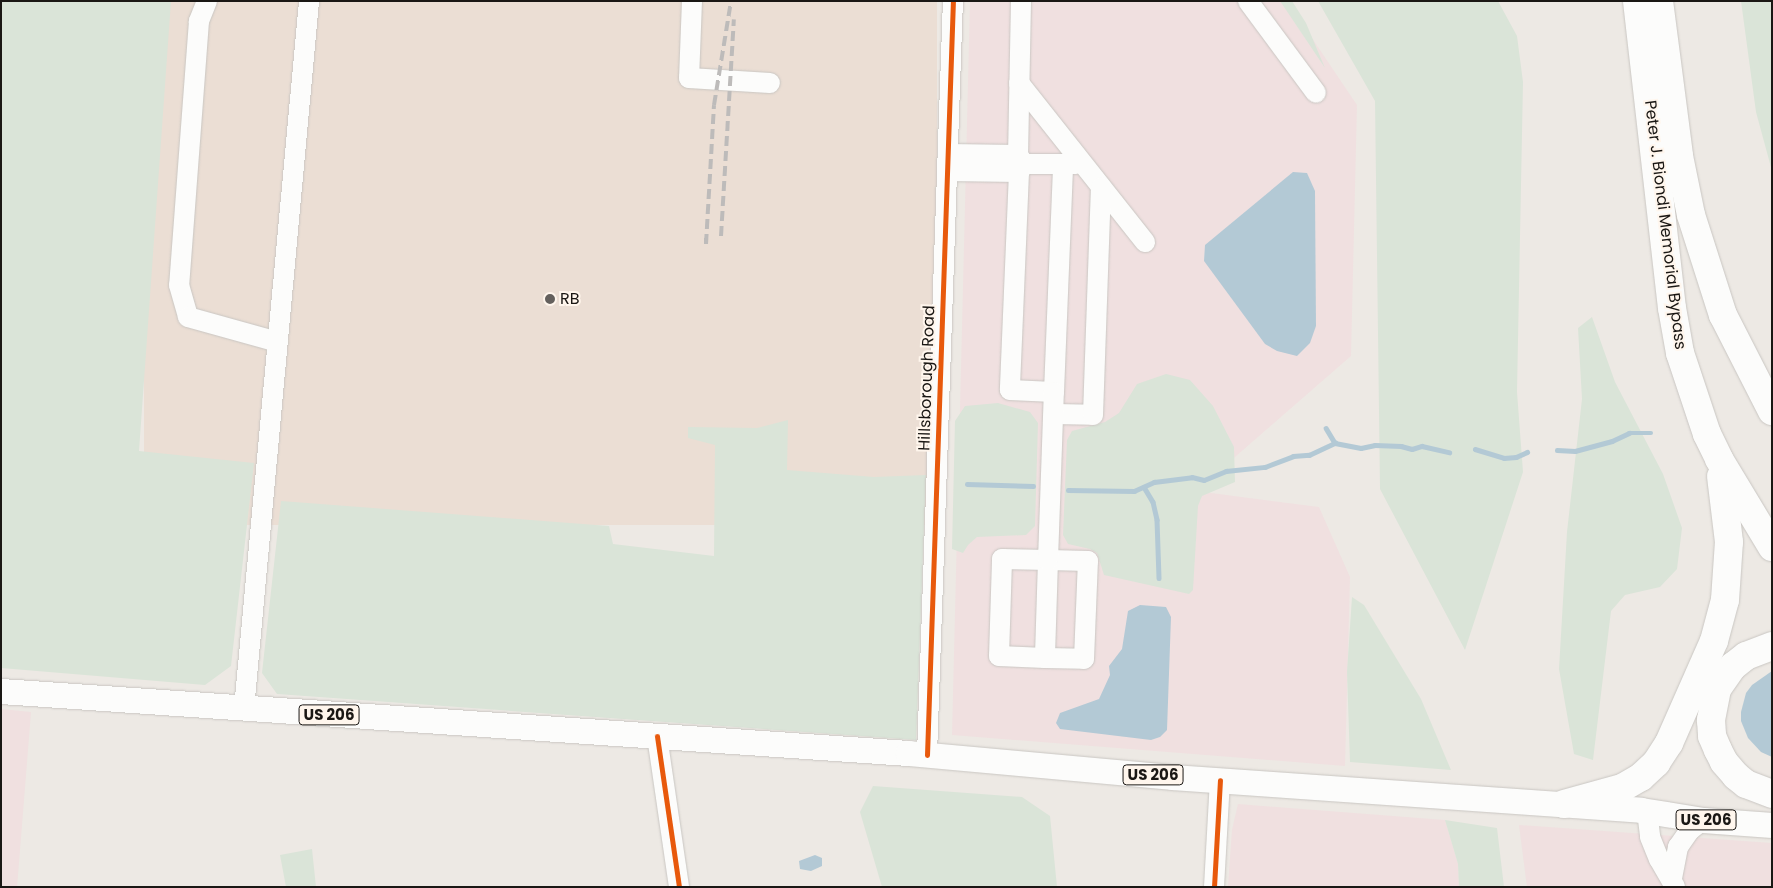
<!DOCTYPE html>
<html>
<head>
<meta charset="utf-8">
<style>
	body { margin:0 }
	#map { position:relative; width:1773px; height:888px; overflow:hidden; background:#ede9e4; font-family:Poppins,sans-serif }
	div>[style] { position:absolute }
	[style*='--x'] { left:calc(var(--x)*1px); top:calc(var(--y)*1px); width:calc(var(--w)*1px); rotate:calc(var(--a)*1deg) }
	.commercial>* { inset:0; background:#f0e0e0 }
	.industrial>* { inset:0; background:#ebded4; transform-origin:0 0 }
	.green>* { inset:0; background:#dae4d8 }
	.water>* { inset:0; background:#b3c9d5 }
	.stream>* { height:4.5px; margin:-2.25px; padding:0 2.25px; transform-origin:2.25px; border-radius:2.25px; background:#b3c9d5 }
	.roads { filter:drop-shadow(0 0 1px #c9c6c2) drop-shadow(0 0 1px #c9c6c2) }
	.minor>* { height:20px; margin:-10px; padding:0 10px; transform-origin:10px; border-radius:10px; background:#fcfcfb }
	.major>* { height:25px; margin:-12.5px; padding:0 12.5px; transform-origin:12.5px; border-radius:12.5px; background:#fcfcfb }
	.highway>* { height:28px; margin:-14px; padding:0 14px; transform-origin:14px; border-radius:14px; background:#fcfcfb }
	.rail>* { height:4px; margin-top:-2px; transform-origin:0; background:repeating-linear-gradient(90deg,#bdbbba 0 10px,transparent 0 15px) }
	.cycleway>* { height:5px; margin:-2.5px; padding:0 2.5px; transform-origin:2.5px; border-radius:2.5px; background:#e8590c }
	.dots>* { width:14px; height:14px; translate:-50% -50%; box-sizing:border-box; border:2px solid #fff6ed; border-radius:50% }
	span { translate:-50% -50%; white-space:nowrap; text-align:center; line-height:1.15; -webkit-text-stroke:4px #fff6ed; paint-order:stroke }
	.shield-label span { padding:1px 4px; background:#fff6ed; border:1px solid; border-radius:4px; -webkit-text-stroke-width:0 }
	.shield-label { font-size:15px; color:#1a1714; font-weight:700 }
	.street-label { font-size:16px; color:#1a1714 }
	.poi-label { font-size:16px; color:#1a1714 }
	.left { translate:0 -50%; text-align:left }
	.frame { position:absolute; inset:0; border:2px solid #1a1714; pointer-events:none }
</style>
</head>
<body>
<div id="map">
	<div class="commercial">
		<i style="clip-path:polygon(970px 1px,1287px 1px,1357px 105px,1351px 356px,1196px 491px,1319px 507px,1350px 577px,1345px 766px,952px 735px)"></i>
		<i style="clip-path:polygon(1px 709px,31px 712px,17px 887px,1px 887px)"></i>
		<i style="clip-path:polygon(1238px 804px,1445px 820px,1458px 864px,1459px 887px,1228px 887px,1232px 830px)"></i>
		<i style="clip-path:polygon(1519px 825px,1772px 843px,1772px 887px,1527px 887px)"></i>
	</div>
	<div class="industrial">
		<i style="left:144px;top:1px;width:793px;height:524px"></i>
	</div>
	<div class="green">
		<i style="clip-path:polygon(1px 1px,171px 1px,139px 451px,254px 463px,231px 666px,205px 685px,1px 668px)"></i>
		<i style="clip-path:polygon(1280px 1px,1292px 1px,1306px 23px,1325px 68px)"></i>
		<i style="clip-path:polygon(1318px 1px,1498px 1px,1517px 36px,1523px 82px,1517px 392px,1523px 472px,1465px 650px,1380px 489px,1375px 101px)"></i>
		<i style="clip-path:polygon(1741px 1px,1772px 1px,1772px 171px,1756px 112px)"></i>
		<i style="clip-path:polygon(1592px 317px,1615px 382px,1663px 474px,1682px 528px,1677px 569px,1660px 587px,1625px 595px,1611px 611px,1593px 760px,1574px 754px,1559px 669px,1567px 532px,1582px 399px,1578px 328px)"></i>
		<i style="clip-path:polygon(1166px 374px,1190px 380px,1213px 406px,1234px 447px,1235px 482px,1202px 496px,1198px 506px,1193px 590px,1189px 594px,1104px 575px,1097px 553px,1090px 549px,1068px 544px,1063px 535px,1067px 440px,1072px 431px,1105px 422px,1119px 413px,1137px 384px)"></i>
		<i style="clip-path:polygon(998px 403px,1030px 412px,1038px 423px,1035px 526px,1026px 535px,977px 537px,968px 545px,963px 553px,952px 549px,955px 421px,965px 406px)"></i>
		<i style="clip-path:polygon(788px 420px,787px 470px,874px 477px,926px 475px,916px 740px,277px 694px,262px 673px,281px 501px,609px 526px,613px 544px,714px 556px,715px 445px,688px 438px,688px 427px,757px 428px)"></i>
		<i style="clip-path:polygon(1352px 597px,1364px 605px,1421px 699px,1451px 770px,1350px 762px,1347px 672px)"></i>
		<i style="clip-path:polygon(873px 786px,1022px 797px,1050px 816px,1057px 887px,882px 887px,860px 812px)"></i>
		<i style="clip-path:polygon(1445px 820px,1497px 828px,1504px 887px,1459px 887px,1458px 864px)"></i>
		<i style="clip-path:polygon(312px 849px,316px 887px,286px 887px,280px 855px)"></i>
	</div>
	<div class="water">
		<i style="clip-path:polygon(1293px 172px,1307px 173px,1315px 191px,1316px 326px,1310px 343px,1297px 356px,1277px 351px,1265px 344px,1204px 261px,1205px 245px)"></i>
		<i style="clip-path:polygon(1140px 605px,1166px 607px,1171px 617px,1167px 730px,1160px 737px,1151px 740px,1060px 729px,1056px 723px,1060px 713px,1099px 699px,1110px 675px,1109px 666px,1122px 649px,1128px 611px)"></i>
		<i style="clip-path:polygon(1772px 671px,1772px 757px,1761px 752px,1748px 738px,1741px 721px,1741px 712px,1746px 693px,1752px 685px)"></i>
		<i style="clip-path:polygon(815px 855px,822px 858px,822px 866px,811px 871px,800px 869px,799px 861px)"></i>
	</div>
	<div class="stream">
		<i style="--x:1326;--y:428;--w:17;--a:59"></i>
		<i style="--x:1475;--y:449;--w:30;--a:17"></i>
		<i style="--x:1504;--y:458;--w:12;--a:-5"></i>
		<i style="--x:1516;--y:457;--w:12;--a:-24"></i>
		<i style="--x:1557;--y:450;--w:18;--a:3"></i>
		<i style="--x:1575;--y:451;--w:38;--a:-15"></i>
		<i style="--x:1612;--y:441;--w:19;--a:-25"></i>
		<i style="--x:1629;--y:433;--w:22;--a:0"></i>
		<i style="--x:967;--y:484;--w:66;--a:1.7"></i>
		<i style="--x:1144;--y:487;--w:17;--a:59"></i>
		<i style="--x:1153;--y:502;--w:18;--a:77"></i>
		<i style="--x:1157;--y:520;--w:58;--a:88"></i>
		<i style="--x:1068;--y:490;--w:66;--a:0.9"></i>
		<i style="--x:1134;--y:491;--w:22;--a:-24"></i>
		<i style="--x:1154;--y:482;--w:38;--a:-7"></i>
		<i style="--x:1192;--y:477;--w:12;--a:14"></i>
		<i style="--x:1204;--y:480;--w:24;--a:-22"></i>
		<i style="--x:1226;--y:471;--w:39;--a:-6"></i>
		<i style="--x:1265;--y:467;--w:30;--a:-21"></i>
		<i style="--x:1293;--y:456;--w:16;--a:-4"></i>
		<i style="--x:1309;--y:455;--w:29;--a:-25"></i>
		<i style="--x:1335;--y:443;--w:26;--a:11"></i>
		<i style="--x:1361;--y:448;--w:14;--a:-12"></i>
		<i style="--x:1375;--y:445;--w:26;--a:2"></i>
		<i style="--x:1401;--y:446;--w:11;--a:15"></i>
		<i style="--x:1412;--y:449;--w:10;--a:-17"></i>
		<i style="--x:1422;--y:446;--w:28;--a:13"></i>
	</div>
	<div class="roads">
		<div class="minor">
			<i style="--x:207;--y:1;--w:22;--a:112"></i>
			<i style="--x:199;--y:21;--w:265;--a:94.3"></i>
			<i style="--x:179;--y:285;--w:33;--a:74"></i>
			<i style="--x:188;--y:317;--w:93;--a:15.5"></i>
			<i style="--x:692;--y:1;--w:77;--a:92.2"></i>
			<i style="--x:689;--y:78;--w:81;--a:3.5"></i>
			<i style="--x:1021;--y:1;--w:154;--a:91.1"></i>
			<i style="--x:1018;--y:155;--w:11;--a:56"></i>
			<i style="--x:1024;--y:164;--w:9;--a:122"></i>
			<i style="--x:1019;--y:172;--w:218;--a:92.4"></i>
			<i style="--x:1010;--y:390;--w:44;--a:2.6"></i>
			<i style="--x:1054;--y:392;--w:228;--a:-87.7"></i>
			<i style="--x:1248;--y:1;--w:114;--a:53.5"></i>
			<i style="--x:1019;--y:83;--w:203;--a:51.6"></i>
			<i style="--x:948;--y:154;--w:70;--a:0.8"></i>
			<i style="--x:1024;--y:164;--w:52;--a:0"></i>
			<i style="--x:947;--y:171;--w:72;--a:0.8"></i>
			<i style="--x:1054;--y:414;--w:39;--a:1"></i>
			<i style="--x:1093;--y:415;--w:228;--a:-88"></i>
			<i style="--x:1002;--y:559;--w:46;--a:1.2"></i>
			<i style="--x:1048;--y:560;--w:98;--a:91.8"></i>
			<i style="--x:1045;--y:658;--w:46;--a:-177.5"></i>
			<i style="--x:999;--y:656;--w:97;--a:-88.2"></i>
			<i style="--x:1045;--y:658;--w:39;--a:1"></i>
			<i style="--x:1084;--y:659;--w:98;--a:-87.7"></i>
			<i style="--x:1088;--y:561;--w:40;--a:-178.6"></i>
			<i style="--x:1048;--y:560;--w:168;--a:-88"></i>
			<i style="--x:244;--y:709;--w:711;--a:-84.75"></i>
			<i style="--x:657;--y:736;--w:153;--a:81.7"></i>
			<i style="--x:927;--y:755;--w:754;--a:-88.03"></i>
			<i style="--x:1647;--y:811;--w:26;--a:83"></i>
			<i style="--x:1650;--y:837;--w:24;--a:68"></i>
			<i style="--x:1659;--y:859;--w:32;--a:60"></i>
			<i style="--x:1672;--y:878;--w:32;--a:-79"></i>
			<i style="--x:1678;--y:847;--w:21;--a:-55"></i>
			<i style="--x:1690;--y:830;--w:16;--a:-38"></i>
			<i style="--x:1214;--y:887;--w:107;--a:-86.8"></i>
		</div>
		<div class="major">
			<i style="--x:1;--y:691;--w:909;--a:3.91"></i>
			<i style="--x:908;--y:753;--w:265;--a:5.2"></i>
			<i style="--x:1172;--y:777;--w:470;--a:4"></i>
			<i style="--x:1641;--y:810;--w:63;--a:9.2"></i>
			<i style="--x:1703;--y:820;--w:69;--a:4.1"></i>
		</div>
		<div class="highway">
			<i style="--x:1637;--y:1;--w:309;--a:83.5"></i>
			<i style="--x:1672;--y:308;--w:46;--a:79.9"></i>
			<i style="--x:1680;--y:353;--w:85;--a:71.6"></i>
			<i style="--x:1707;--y:434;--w:28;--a:64"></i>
			<i style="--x:1719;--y:459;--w:103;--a:58.9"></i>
			<i style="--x:1659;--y:1;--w:156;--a:82.6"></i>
			<i style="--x:1679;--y:156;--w:60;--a:78.5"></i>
			<i style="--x:1691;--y:215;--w:105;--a:72.3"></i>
			<i style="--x:1723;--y:315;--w:108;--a:63"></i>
			<i style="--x:1772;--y:646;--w:28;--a:159"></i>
			<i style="--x:1746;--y:656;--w:16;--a:142"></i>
			<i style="--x:1733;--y:666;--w:28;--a:125"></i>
			<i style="--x:1717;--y:689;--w:32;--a:101"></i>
			<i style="--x:1711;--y:720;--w:16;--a:86"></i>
			<i style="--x:1712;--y:736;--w:15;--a:67"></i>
			<i style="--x:1718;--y:750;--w:13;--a:63"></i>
			<i style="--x:1724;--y:762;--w:18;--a:49"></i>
			<i style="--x:1736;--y:776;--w:13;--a:39"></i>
			<i style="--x:1746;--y:784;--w:28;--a:21"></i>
			<i style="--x:1564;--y:804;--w:60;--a:-15.4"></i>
			<i style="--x:1622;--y:788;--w:22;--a:-30"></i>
			<i style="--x:1641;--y:777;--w:21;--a:-43"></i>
			<i style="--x:1656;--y:763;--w:24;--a:-57"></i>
			<i style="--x:1669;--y:743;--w:111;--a:-66.2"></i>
			<i style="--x:1714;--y:641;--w:42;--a:-75"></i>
			<i style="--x:1725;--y:600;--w:58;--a:-86.1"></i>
			<i style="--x:1729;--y:542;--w:66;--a:-96.9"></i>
		</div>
	</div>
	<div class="rail">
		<i style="--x:721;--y:236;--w:217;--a:-86.6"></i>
		<i style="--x:706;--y:238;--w:6;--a:90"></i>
		<i style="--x:706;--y:244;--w:139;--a:-86.7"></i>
		<i style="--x:714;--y:105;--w:105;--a:-80.7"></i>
	</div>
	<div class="cycleway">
		<i style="--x:657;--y:736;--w:153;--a:81.7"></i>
		<i style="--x:927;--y:755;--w:754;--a:-88.03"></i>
		<i style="--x:1214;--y:887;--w:107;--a:-86.8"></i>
	</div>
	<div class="dots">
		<i style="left:550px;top:299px;background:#64605d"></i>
	</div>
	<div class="shield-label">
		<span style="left:329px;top:715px">US 206</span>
		<span style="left:1153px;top:775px">US 206</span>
		<span style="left:1706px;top:820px">US 206</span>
	</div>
	<div class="street-label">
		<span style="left:1665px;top:225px;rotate:83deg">Peter J. Biondi Memorial Bypass</span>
		<span style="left:927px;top:378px;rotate:-88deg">Hillsborough Road</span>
	</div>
	<div class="poi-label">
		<span class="left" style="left:560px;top:299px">RB</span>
	</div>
	<div class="frame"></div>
</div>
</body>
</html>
